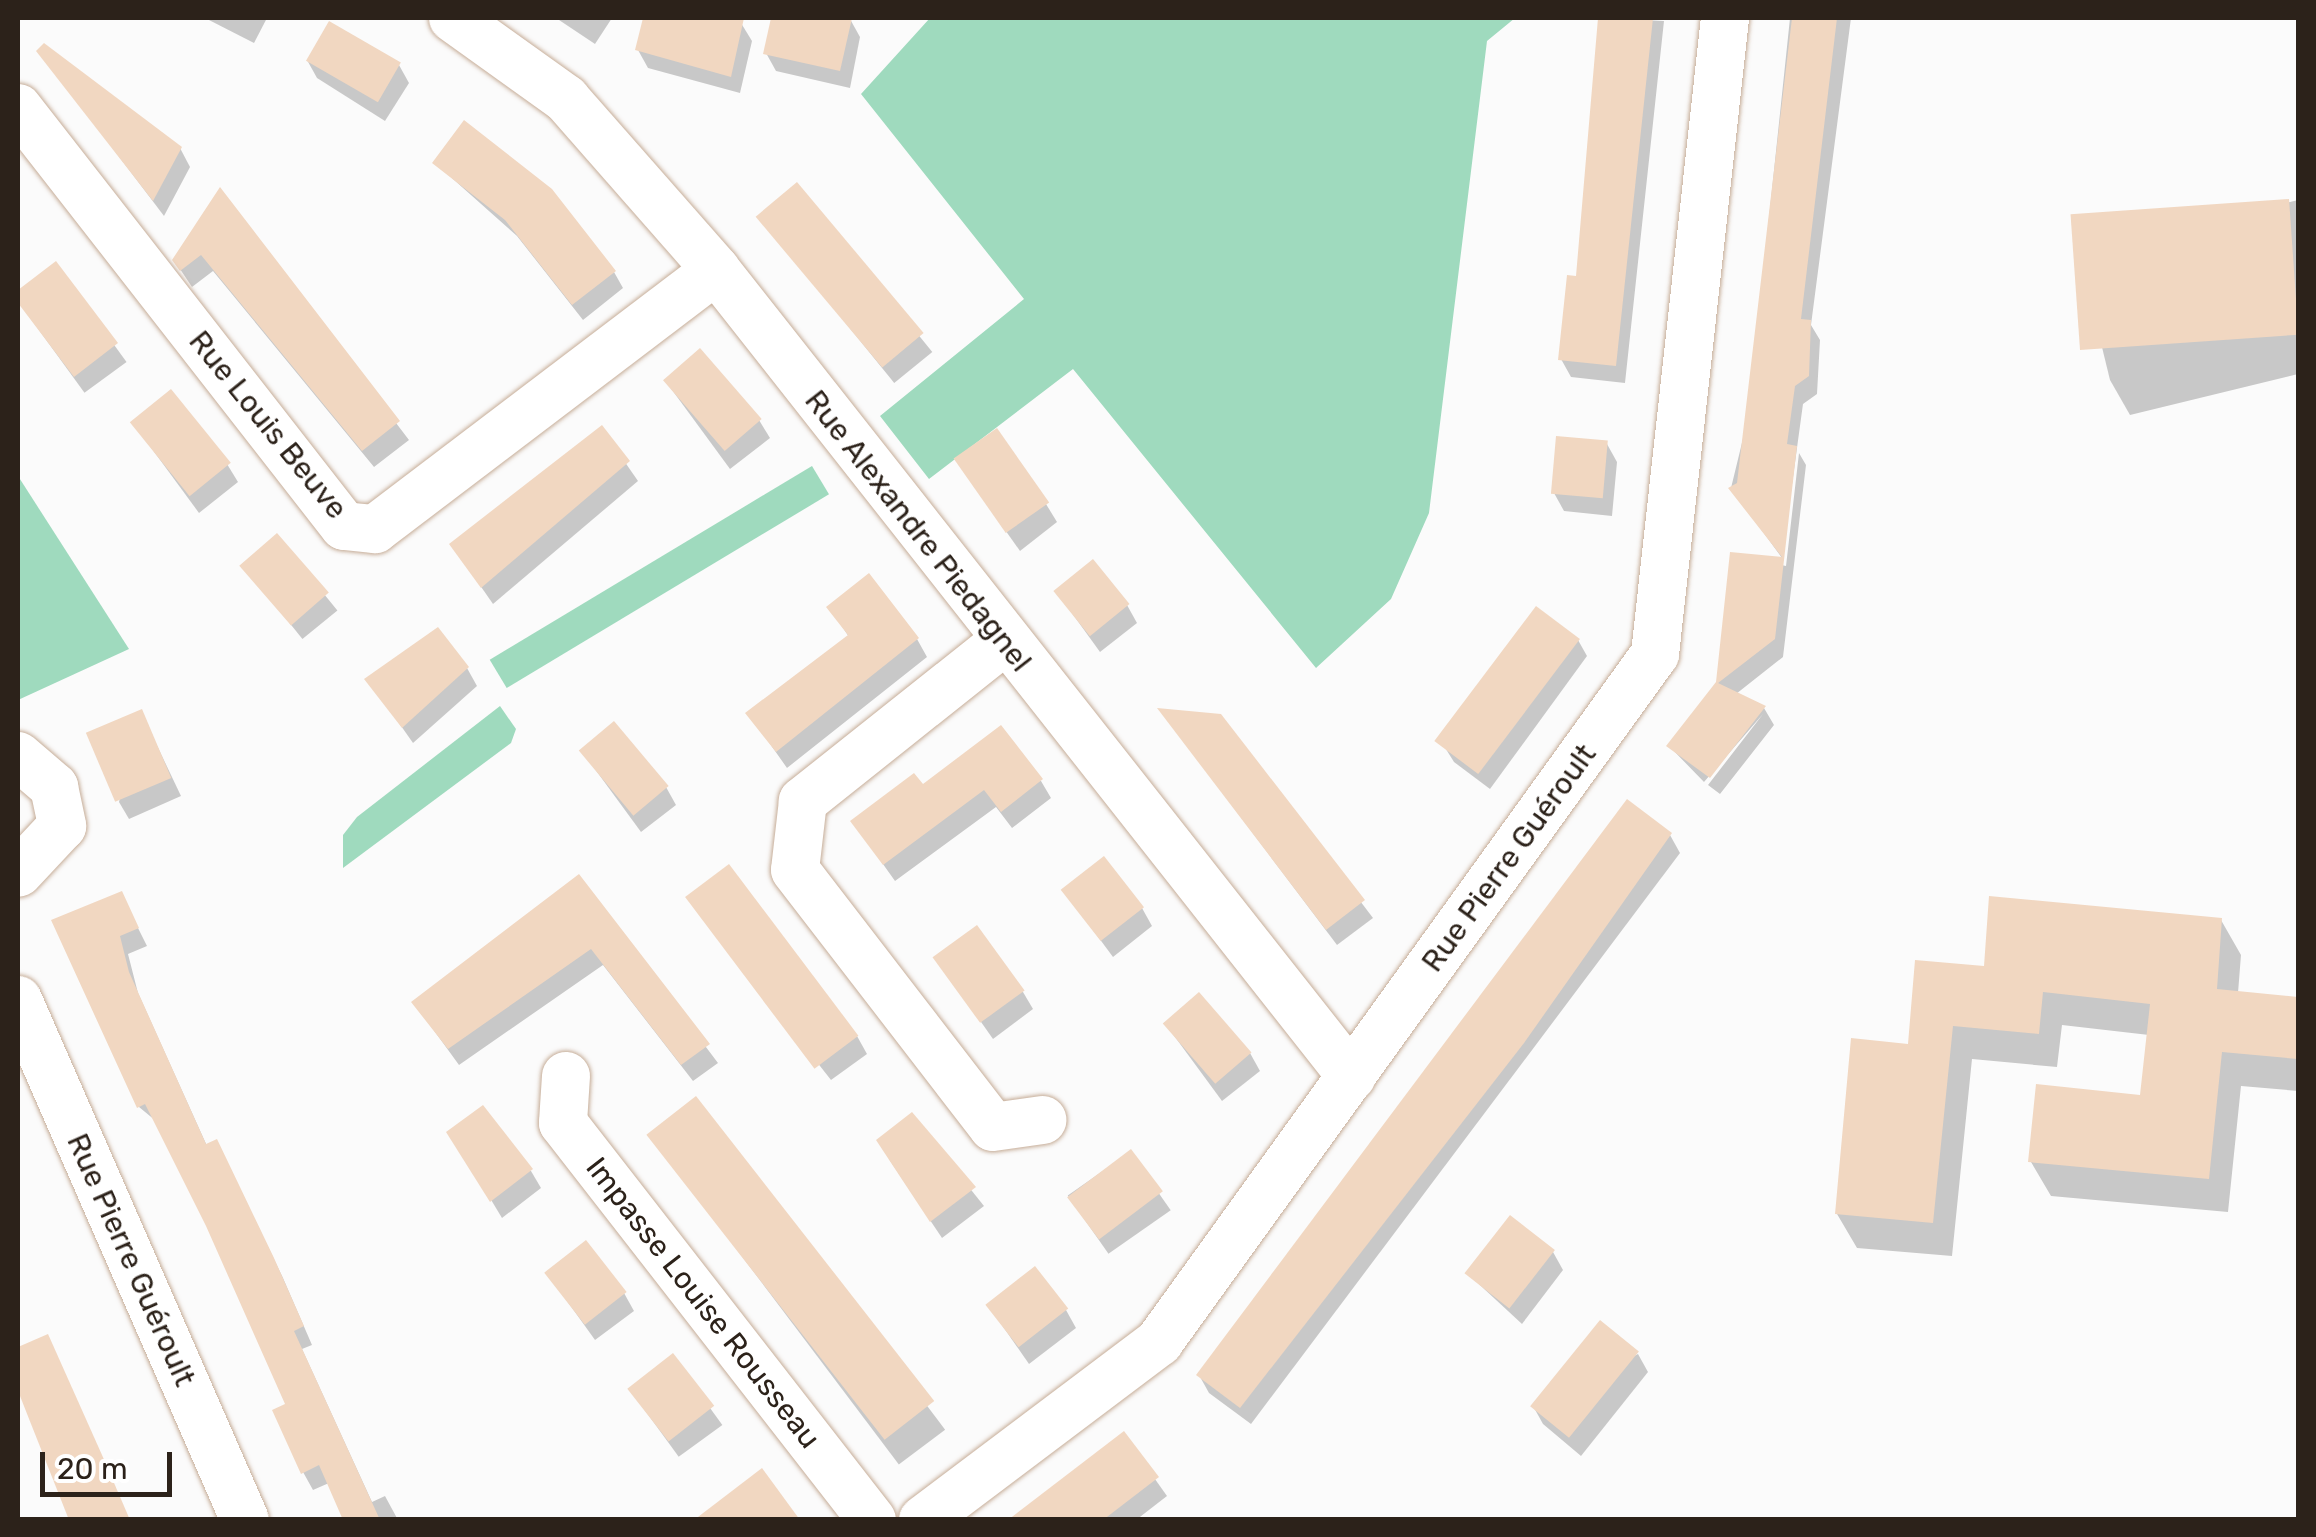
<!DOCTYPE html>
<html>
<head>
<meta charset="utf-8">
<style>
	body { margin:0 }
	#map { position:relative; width:2316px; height:1537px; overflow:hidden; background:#fbfbfb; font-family:Rubik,sans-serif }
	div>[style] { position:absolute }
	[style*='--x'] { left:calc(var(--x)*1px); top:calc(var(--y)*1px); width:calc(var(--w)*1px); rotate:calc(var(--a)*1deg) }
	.green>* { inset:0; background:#9fdabe; transform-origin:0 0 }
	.shadow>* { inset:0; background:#0003; transform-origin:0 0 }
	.building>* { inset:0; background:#f1d7c1; transform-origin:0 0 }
	.roads { filter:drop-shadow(0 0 2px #c6ad98) drop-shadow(0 0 2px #c6ad98) }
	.minor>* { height:48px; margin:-24px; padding:0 24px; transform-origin:24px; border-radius:24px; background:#fff }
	span { translate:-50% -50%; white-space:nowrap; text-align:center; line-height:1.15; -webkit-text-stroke:8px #fff; paint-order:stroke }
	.street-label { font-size:30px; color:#2c221a }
	.frame { position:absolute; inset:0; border:20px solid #2c221a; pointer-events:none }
	.scale { position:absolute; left:40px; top:1452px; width:132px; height:45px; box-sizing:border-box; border:5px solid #2c221a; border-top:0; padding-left:12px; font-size:30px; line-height:35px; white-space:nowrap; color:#2c221a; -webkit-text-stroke:8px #fff; paint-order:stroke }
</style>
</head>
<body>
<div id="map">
	<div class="green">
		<i style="clip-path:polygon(930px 18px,1515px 18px,1487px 41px,1429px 513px,1391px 599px,1316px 668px,1073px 369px,929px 479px,880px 416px,1024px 299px,861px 94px)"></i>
		<i style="left:812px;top:466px;width:33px;height:376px;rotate:59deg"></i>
		<i style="clip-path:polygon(18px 476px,129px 649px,18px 700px)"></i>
		<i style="clip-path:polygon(500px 706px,516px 729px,511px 743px,343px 868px,343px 835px,357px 817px)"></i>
	</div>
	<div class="shadow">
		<i style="clip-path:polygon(205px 18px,267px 18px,254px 43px)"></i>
		<i style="clip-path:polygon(556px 18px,612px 18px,595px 44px)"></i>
		<i style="clip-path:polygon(645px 18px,741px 23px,752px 41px,740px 93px,648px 68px,638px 50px)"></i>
		<i style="clip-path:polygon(773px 18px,850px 19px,860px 37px,850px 88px,776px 71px,766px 53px)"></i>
		<i style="clip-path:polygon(1601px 18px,1664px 21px,1625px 383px,1571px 377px,1561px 359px,1579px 278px)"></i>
		<i style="clip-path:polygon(1790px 18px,1851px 18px,1811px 325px,1820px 340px,1817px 394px,1803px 404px,1782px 558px,1731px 488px,1748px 418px)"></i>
		<i style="clip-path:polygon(39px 51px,180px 148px,190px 167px,164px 216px)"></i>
		<i style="clip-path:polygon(307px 60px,399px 65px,409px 83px,385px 121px,317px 78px)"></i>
		<i style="clip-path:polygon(435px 163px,614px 272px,623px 288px,583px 320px,517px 236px)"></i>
		<i style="left:797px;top:185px;width:215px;height:49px;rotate:51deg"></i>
		<i style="clip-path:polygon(220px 192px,409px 440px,374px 467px,213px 271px,192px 287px,174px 260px)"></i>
		<i style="clip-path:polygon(2298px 200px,2298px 374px,2130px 415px,2110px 380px,2079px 253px)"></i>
		<i style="left:56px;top:265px;width:120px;height:52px;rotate:54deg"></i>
		<i style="clip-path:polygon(664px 379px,759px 420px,770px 438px,730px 469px)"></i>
		<i style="clip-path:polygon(133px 423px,227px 464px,238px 482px,199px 513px)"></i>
		<i style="clip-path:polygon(602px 429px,638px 481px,493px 604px,452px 545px)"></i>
		<i style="clip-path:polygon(1607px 444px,1617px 462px,1612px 516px,1564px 511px,1554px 493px)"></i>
		<i style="clip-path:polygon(1799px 453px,1806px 465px,1783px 657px,1736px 694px,1764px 708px,1774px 725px,1720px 794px,1708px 785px,1763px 714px,1704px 782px,1669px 746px,1718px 683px,1732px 554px,1786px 566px)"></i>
		<i style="clip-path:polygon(969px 479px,1046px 504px,1057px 522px,1020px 551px)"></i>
		<i style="left:277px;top:536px;width:96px;height:45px;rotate:51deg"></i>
		<i style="clip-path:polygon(1056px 591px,1127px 605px,1137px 623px,1100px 652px)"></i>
		<i style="clip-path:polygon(829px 607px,917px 639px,927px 657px,787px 768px,749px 714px,849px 637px)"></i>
		<i style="clip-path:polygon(1578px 640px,1587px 656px,1490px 789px,1454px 762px,1444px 746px)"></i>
		<i style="clip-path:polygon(467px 668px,477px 686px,413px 743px,368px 679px)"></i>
		<i style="clip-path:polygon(1161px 711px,1220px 716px,1373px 918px,1337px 945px)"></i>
		<i style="clip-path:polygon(141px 712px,181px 796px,129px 819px,119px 802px)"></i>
		<i style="clip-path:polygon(581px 750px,666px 787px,676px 805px,641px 832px)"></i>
		<i style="clip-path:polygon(1041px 781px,1051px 798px,1012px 828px,996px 807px,895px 881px,853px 822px,922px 787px)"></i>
		<i style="clip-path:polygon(1670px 835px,1680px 853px,1251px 1424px,1209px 1393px,1199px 1375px)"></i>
		<i style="clip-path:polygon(578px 877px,718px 1063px,693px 1081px,603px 965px,459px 1065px,414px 1003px)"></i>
		<i style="clip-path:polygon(1064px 891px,1142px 908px,1152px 926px,1113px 957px)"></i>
		<i style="clip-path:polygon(121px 894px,147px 946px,128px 954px,138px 993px,207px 1146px,226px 1160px,283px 1278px,312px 1345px,302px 1349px,372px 1502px,385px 1496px,398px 1520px,346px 1520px,329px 1483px,313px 1490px,303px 1472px,288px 1405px,208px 1224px,156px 1121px,139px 1107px,54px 921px)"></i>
		<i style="clip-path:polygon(689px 899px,857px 1036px,867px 1054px,831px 1080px)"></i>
		<i style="clip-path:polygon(2221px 920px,2241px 955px,2238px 993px,2298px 999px,2298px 1091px,2241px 1086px,2228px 1212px,2051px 1196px,2031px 1162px,2142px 1098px,2149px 1035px,2062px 1025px,2057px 1067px,1972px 1059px,1952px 1256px,1857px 1248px,1837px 1214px,1910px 1046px,1986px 969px)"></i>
		<i style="clip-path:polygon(936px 958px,1023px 992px,1033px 1009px,993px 1039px)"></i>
		<i style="clip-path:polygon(1164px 1022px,1250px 1053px,1260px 1071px,1222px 1101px)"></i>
		<i style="left:696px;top:1099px;width:414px;height:58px;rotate:53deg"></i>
		<i style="clip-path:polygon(912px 1116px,984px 1206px,942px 1238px,889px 1159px)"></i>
		<i style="left:1130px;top:1152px;width:71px;height:76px;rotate:55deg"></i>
		<i style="clip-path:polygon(464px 1155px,531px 1171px,541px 1188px,502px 1218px)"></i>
		<i style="clip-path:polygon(1553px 1252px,1563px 1270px,1522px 1324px,1468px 1274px)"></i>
		<i style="clip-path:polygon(547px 1273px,624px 1293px,634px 1311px,595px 1340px)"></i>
		<i style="clip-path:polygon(988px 1305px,1066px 1310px,1076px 1328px,1029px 1364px)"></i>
		<i style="clip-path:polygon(1638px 1354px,1648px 1372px,1581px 1456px,1543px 1424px,1533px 1406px)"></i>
		<i style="left:673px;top:1357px;width:84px;height:54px;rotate:54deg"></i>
		<i style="clip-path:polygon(1123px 1434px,1167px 1496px,1136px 1520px,1011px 1520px)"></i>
	</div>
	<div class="building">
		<i style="clip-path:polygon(643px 18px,744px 18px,731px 77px,635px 50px)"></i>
		<i style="clip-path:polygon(771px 18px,852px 18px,840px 71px,763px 54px)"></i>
		<i style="clip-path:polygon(1598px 18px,1653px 18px,1616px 366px,1558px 360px,1567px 275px,1576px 276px)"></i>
		<i style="clip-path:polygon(1792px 18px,1837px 18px,1801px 319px,1811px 320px,1809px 376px,1795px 386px,1787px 444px,1797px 446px,1775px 639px,1718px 683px,1766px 706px,1710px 778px,1666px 746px,1716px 682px,1730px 552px,1782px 557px,1728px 488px,1737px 483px)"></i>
		<i style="left:329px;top:21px;width:83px;height:46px;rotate:30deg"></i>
		<i style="clip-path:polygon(44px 43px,182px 147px,153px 201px,36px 51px)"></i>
		<i style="clip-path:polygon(464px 120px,552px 189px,616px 271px,572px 305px,505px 220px,432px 163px)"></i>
		<i style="left:797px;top:182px;width:197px;height:54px;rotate:50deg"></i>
		<i style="clip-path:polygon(220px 187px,400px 421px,362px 451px,201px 255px,180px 271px,172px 260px)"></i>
		<i style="left:2289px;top:199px;width:136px;height:219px;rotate:86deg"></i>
		<i style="clip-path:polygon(56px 261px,118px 343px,74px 377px,18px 303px,18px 290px)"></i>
		<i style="left:700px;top:348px;width:94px;height:49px;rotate:49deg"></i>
		<i style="left:171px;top:389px;width:95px;height:53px;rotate:51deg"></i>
		<i style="clip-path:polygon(602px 425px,630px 461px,481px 588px,449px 544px)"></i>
		<i style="left:997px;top:428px;width:91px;height:53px;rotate:55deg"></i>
		<i style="left:1556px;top:436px;width:52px;height:58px;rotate:5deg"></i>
		<i style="left:277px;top:533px;width:79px;height:50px;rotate:49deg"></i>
		<i style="left:1093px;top:559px;width:58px;height:51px;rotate:51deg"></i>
		<i style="clip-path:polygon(869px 573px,919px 638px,776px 752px,745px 713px,848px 635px,826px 607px)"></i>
		<i style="left:1536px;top:606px;width:55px;height:169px;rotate:37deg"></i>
		<i style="clip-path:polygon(438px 627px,469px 667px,402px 728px,364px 679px)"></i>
		<i style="clip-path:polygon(1157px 708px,1221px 714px,1365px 900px,1326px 930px)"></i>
		<i style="left:142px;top:709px;width:75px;height:61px;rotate:67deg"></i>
		<i style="left:614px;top:721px;width:85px;height:46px;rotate:50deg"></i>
		<i style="clip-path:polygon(1001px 725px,1043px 779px,1001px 812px,984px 790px,883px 865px,850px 821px,914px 773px,923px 784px)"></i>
		<i style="clip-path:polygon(1627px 799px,1672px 833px,1524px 1043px,1240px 1408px,1196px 1375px)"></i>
		<i style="left:1104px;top:856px;width:65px;height:55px;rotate:52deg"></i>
		<i style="left:729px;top:864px;width:215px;height:55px;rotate:53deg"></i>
		<i style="clip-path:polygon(579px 874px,710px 1044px,681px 1065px,591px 949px,448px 1049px,411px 1002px)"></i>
		<i style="clip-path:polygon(122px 891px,139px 928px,120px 936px,129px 972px,206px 1144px,217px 1139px,274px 1258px,304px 1326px,294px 1331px,380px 1520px,343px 1520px,319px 1465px,301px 1474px,272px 1410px,285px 1404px,206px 1226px,145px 1104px,137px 1108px,51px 920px)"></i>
		<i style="clip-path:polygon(1989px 896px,2222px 918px,2217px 989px,2298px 997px,2298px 1059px,2222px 1052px,2209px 1179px,2028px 1162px,2036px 1084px,2140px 1095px,2150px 1004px,2043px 992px,2039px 1034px,1953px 1026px,1933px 1223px,1835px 1214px,1851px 1038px,1908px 1044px,1915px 960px,1984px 966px)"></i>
		<i style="left:977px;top:925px;width:81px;height:55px;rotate:54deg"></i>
		<i style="left:1199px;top:992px;width:80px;height:48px;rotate:49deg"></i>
		<i style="left:696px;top:1096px;width:387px;height:63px;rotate:52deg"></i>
		<i style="clip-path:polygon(483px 1105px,533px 1169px,490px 1202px,446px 1132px)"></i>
		<i style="clip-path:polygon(912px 1112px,976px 1187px,930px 1222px,876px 1140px)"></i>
		<i style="left:1131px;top:1149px;width:53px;height:80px;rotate:53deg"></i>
		<i style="left:1510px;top:1215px;width:57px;height:74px;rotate:38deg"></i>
		<i style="left:586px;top:1240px;width:66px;height:53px;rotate:52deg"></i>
		<i style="left:1035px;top:1266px;width:54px;height:63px;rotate:52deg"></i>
		<i style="left:1600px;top:1320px;width:50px;height:111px;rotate:39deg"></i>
		<i style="clip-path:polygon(48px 1334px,102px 1455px,130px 1520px,69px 1520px,18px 1391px,18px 1347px)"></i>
		<i style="left:673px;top:1353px;width:67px;height:58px;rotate:52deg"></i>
		<i style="clip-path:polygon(1124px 1431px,1159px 1477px,1103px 1520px,1008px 1520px)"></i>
		<i style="clip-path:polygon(762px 1468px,800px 1520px,694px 1520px)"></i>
	</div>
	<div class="roads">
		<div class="minor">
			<i style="--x:453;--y:18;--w:139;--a:35.6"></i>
			<i style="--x:566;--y:99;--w:227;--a:48.7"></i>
			<i style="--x:716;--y:270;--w:1027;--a:51.76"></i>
			<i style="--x:18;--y:108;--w:530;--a:52.05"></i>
			<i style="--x:344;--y:526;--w:31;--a:6"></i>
			<i style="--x:375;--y:529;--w:428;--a:-37.2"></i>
			<i style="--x:1003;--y:642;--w:256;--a:141.5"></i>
			<i style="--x:803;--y:801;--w:69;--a:96.6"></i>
			<i style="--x:795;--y:870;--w:324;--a:52.4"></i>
			<i style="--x:993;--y:1127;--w:50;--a:-8"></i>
			<i style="--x:18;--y:756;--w:48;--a:40.7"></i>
			<i style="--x:54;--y:787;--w:40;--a:78"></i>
			<i style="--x:62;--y:826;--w:64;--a:133.1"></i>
			<i style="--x:18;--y:1000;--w:567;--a:66.42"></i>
			<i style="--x:566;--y:1076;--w:47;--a:93.7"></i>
			<i style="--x:563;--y:1123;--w:503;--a:52.11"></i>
			<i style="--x:923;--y:1520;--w:296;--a:-37"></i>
			<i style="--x:1159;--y:1342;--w:848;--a:-54.21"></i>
			<i style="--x:1655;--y:654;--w:640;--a:-83.72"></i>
		</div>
	</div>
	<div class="street-label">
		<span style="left:268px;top:425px;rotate:51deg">Rue Louis Beuve</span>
		<span style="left:918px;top:531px;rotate:52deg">Rue Alexandre Piedagnel</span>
		<span style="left:1509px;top:858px;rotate:-54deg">Rue Pierre Guéroult</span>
		<span style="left:131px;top:1260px;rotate:66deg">Rue Pierre Guéroult</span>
		<span style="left:703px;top:1303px;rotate:52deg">Impasse Louise Rousseau</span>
	</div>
	<div class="frame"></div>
	<div class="scale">20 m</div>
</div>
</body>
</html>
